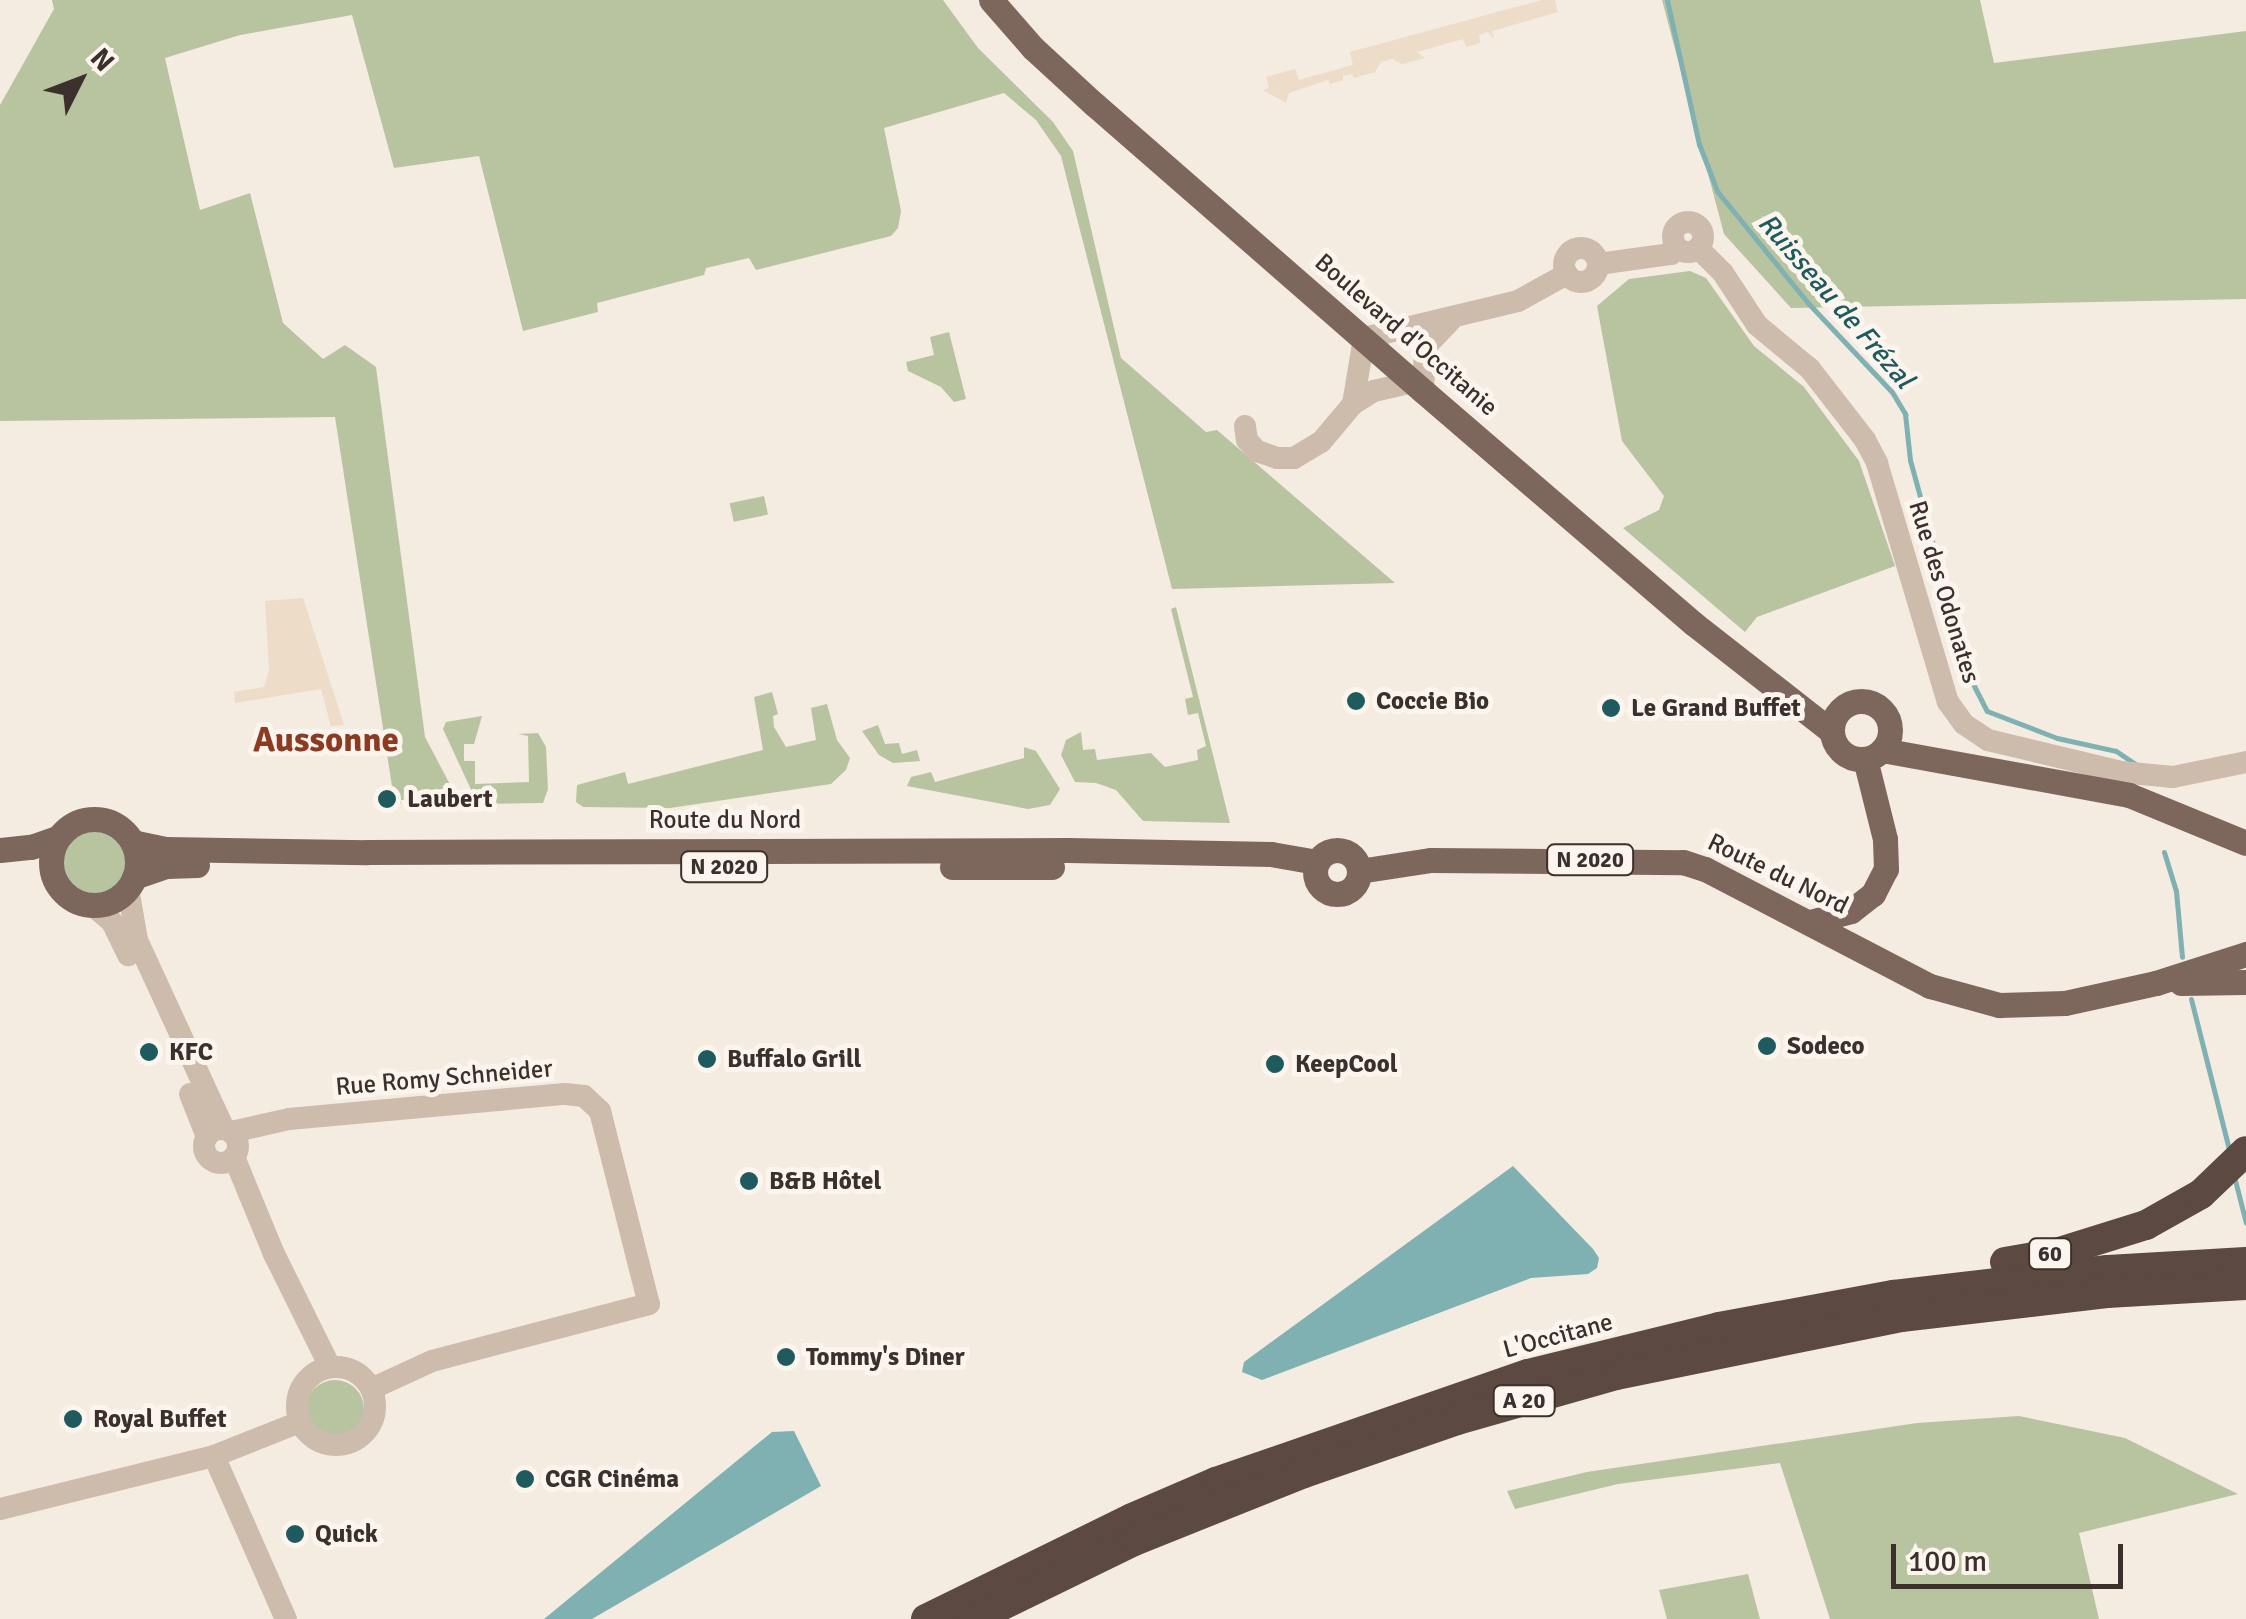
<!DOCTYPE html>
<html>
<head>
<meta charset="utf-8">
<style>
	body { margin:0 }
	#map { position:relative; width:2246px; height:1619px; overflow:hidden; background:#f4ebe1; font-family:Signika,sans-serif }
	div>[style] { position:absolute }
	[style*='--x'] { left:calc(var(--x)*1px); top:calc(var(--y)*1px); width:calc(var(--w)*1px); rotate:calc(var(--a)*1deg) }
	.green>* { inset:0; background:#b8c4a0; transform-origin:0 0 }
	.round { border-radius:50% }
	.plaza>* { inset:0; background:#ecdcc8 }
	.water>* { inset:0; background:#7fb0b2 }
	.stream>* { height:5px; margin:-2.5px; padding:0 2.5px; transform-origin:2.5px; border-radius:2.5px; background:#7fb0b2 }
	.minor>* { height:22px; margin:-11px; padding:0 11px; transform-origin:11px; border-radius:11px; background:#cdbbac }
	.minor>.ring { margin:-11px; padding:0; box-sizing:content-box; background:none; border:22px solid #cdbbac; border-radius:50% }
	.major>* { height:25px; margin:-12.5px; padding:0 12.5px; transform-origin:12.5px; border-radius:12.5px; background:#7d675c }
	.major>.ring { margin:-12.5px; padding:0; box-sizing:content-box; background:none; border:25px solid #7d675c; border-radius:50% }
	.highway>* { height:30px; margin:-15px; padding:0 15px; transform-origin:15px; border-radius:15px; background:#5c4a42 }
	.dots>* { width:28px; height:28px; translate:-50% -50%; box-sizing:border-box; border:5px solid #fbf5ee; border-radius:50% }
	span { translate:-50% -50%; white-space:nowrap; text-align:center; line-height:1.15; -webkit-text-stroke:10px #fbf5ee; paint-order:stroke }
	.shield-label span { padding:2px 8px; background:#fbf5ee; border:2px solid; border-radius:8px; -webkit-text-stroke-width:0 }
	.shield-label { font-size:22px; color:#3b302b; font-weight:700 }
	.street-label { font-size:25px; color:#3b302b }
	.poi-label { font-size:25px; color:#3b302b; font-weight:700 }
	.left { translate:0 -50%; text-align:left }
	.water-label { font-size:28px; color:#1f5a5e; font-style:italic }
	.district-label { font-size:35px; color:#8c3b22; font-weight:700 }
	.north { position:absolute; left:30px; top:30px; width:100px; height:100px; -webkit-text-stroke:8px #fbf5ee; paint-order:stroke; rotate:48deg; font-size:28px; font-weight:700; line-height:40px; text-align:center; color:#3b302b }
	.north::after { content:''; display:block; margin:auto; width:35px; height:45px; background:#3b302b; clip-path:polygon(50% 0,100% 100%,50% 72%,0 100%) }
	.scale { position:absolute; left:1891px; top:1544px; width:232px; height:45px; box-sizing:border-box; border:5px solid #3b302b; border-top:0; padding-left:12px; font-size:30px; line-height:35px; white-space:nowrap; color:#3b302b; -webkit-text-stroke:8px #fbf5ee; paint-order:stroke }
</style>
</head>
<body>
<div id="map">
	<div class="green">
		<i style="clip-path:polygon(52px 0,943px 0,978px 48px,1053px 122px,1073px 151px,1121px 358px,1206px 432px,1217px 430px,1395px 583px,1172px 589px,1061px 156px,1036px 120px,1004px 93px,884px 128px,901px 211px,898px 228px,891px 236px,756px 270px,749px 258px,706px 268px,704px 275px,597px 303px,598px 312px,523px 331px,479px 156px,394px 168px,352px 15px,240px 35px,165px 58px,200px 210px,250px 193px,283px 323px,323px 359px,345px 345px,376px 367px,425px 737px,454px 792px,430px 809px,420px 809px,416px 796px,395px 806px,335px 417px,0 421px,0 105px,54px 9px)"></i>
		<i style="clip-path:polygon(1662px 0,1980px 0,1994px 63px,2246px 31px,2246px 299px,1791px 308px,1724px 234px)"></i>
		<i style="clip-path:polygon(1690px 271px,1706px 278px,1754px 346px,1804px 387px,1859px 461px,1895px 566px,1757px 617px,1745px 632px,1623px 528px,1659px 510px,1664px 496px,1622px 441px,1597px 306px,1629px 279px)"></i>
		<i style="clip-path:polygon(949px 332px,966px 399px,954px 402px,941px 387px,908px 371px,906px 362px,934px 355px,930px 337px)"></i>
		<i style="left:764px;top:496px;width:19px;height:35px;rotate:78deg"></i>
		<i style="clip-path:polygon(1176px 607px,1230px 823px,1143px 821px,1116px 790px,1096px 783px,1075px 782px,1061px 755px,1066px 740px,1081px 732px,1083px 750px,1095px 749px,1097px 760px,1151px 753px,1165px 767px,1198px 760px,1197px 750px,1206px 746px,1198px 713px,1188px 715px,1185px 699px,1193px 697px,1171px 609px)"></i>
		<i style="clip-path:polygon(772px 692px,778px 714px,773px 716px,774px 727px,786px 747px,816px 740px,811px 708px,827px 704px,837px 740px,850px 758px,846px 770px,831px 784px,670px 808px,583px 807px,576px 802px,577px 785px,625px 772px,628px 784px,763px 750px,754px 697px)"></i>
		<i style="clip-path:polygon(482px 716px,474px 744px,464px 744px,464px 761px,475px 761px,475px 784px,529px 782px,528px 736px,518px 734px,538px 733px,546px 747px,548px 789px,543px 803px,480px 804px,474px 796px,443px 729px,446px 722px)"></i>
		<i style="clip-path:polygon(878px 725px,885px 744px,899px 743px,902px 754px,917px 750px,920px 761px,893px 763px,879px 755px,862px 731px)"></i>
		<i style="clip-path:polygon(1024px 747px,1036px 751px,1060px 789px,1050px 805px,1028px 809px,907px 786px,911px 777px,931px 772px,935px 782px,1024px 758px)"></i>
		<i class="round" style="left:60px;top:828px;width:68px;height:68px"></i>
		<i class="round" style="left:306px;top:1380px;width:58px;height:58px"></i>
		<i style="clip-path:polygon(2019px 1416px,2125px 1438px,2238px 1494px,2079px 1533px,2099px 1619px,1830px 1619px,1780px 1463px,1618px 1484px,1515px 1509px,1507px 1491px,1587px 1472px,1917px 1423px)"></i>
		<i style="clip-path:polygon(1748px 1574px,1760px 1619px,1667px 1619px,1659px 1590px)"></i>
	</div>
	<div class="plaza">
		<i style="clip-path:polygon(1542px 0,1555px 0,1558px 12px,1492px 31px,1494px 39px,1488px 32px,1479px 35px,1480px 43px,1466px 47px,1463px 39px,1417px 52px,1425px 58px,1402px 64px,1392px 59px,1381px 62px,1375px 72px,1354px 78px,1352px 74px,1343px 76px,1343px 80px,1330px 84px,1328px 80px,1289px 93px,1286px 103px,1263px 90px,1269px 88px,1266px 77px,1295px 69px,1299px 80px,1353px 65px,1350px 52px)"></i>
		<i style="clip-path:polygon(303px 598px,344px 725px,331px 726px,321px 689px,235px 703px,234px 692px,264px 687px,269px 671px,265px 601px)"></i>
	</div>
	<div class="water">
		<i style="clip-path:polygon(1513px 1166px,1593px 1249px,1599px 1258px,1597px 1268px,1588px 1274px,1531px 1278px,1262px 1380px,1242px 1372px,1244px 1362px)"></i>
		<i style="clip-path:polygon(794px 1431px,821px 1486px,592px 1619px,544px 1619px,772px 1432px)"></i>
	</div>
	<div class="stream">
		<i style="--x:1667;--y:0;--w:148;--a:77.5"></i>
		<i style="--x:1699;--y:144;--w:50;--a:69"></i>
		<i style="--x:1717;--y:191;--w:144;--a:50.9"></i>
		<i style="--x:1808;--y:303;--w:122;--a:46.7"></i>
		<i style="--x:1892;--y:392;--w:26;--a:59"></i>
		<i style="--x:1905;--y:414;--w:46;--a:83.8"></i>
		<i style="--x:1910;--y:460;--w:224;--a:74.7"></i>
		<i style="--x:1969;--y:676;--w:39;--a:63"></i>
		<i style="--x:1987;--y:711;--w:75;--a:21.1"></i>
		<i style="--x:2057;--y:738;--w:60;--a:12.4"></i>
		<i style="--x:2116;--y:751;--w:23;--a:34"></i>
		<i style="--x:2164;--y:852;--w:41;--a:72.9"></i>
		<i style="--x:2176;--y:891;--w:66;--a:84.8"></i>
		<i style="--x:2191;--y:999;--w:155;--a:75.8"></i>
		<i style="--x:2235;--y:1180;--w:44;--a:75.7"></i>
	</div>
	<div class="minor">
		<i class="ring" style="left:1673px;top:222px;width:8px;height:8px"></i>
		<i style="--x:1698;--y:248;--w:35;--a:45"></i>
		<i style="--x:1723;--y:273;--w:62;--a:56.8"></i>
		<i style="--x:1757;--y:325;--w:69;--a:39.7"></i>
		<i style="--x:1810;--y:369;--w:90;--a:52.2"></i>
		<i style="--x:1865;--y:440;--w:26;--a:62"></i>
		<i style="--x:1877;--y:463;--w:249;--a:73.5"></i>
		<i style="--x:1948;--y:702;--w:27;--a:54"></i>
		<i style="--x:1964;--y:724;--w:29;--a:34"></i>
		<i style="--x:1988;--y:740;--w:137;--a:13.5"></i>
		<i style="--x:2121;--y:772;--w:52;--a:5.5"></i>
		<i style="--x:2173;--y:777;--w:75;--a:-11.6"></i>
		<i class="ring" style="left:1564px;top:248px;width:12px;height:12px"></i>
		<i style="--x:1598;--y:264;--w:74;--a:-7.8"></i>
		<i style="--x:1671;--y:254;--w:9;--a:-49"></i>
		<i style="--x:1423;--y:391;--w:44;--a:-87.4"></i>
		<i style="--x:1425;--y:347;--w:36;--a:-46"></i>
		<i style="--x:1353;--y:404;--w:67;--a:-80.5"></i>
		<i style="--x:1364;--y:338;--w:158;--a:-13.5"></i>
		<i style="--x:1518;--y:301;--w:56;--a:-28.9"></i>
		<i style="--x:1245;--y:426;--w:14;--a:82"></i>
		<i style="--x:1247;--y:440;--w:15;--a:48"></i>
		<i style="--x:1257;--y:451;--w:21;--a:19"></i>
		<i style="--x:1277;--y:458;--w:17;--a:0"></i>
		<i style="--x:1294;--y:458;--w:31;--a:-31"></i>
		<i style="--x:1321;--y:442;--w:50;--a:-49.9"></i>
		<i style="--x:1353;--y:404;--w:25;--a:-32"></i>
		<i style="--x:1374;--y:391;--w:40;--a:-13"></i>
		<i style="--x:128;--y:888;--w:53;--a:80.2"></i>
		<i style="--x:137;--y:940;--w:208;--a:65.3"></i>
		<i style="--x:92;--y:905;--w:26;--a:40"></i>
		<i style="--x:112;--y:922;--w:37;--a:64"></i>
		<i style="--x:190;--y:1094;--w:46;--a:68.4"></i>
		<i class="ring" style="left:204px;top:1129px;width:12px;height:12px"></i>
		<i style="--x:231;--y:1132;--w:59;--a:-12.6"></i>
		<i style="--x:289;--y:1119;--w:277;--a:-5.2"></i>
		<i style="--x:565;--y:1094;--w:19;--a:6"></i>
		<i style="--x:584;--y:1096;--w:22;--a:43"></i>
		<i style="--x:600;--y:1111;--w:199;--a:75.8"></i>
		<i style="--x:649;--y:1304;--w:224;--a:165.3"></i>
		<i style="--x:432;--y:1361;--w:67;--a:155.3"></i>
		<i style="--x:234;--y:1157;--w:105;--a:67.6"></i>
		<i style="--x:274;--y:1254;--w:126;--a:63.6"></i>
		<i class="ring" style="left:297px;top:1367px;width:56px;height:56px"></i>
		<i style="--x:214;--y:1456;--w:178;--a:66.2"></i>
		<i style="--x:0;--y:1509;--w:220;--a:-13.9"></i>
		<i style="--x:214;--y:1456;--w:92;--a:-21.6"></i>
	</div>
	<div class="major">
		<i style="--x:991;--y:0;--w:64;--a:48.8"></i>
		<i style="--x:1033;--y:48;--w:83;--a:42.6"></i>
		<i style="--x:1094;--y:104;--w:437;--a:41.1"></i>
		<i style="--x:1423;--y:391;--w:357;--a:40.7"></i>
		<i style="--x:1694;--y:624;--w:175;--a:38"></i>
		<i class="ring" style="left:1832px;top:701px;width:33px;height:33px"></i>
		<i style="--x:1882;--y:750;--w:251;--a:10.3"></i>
		<i style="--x:2129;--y:795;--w:126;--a:22.3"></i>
		<i class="ring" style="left:51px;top:819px;width:61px;height:61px"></i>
		<i style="--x:132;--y:842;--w:34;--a:12"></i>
		<i style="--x:165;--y:849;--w:202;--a:0.9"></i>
		<i style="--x:367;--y:852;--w:701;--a:-0.16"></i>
		<i style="--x:1068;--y:850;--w:203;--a:1.1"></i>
		<i style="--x:1271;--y:854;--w:47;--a:9.9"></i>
		<i style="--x:0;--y:850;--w:31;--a:-6"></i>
		<i style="--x:31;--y:847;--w:28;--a:-19"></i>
		<i class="ring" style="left:1315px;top:850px;width:19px;height:19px"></i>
		<i style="--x:952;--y:867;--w:100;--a:0"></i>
		<i style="--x:1359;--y:871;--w:73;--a:-8.7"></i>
		<i style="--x:1431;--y:860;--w:252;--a:0.5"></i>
		<i style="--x:1683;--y:862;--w:23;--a:18"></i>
		<i style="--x:1705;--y:869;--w:254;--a:27.5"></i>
		<i style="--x:1930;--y:986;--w:72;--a:15.4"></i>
		<i style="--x:1999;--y:1005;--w:66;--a:-1.7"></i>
		<i style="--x:2065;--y:1003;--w:93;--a:-12.4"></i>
		<i style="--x:2156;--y:983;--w:95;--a:-17.9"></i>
		<i style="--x:134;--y:877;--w:34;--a:-19"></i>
		<i style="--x:166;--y:866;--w:31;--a:-2"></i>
		<i style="--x:1810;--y:922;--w:42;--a:-15"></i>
		<i style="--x:1851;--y:911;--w:28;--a:-38"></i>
		<i style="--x:1873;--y:894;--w:28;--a:-63"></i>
		<i style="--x:1886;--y:869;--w:30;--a:-92"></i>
		<i style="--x:1885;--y:839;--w:82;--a:-104"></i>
		<i style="--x:2181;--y:983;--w:65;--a:-0.9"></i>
	</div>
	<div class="highway">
		<i style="--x:2005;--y:1262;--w:52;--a:-10"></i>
		<i style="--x:2056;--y:1253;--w:94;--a:-17.3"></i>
		<i style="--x:2146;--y:1225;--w:63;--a:-29.4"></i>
		<i style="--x:2201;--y:1194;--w:62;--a:-43.7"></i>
		<i style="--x:926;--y:1619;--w:229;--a:-26.1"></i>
		<i style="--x:1132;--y:1518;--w:91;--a:-23.2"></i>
		<i style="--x:1216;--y:1482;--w:330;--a:-19.1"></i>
		<i style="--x:1528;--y:1374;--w:197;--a:-13.8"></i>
		<i style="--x:1719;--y:1327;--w:178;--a:-10.4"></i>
		<i style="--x:1894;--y:1295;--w:215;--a:-6.7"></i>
		<i style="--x:2108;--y:1270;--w:138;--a:-3.3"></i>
		<i style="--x:974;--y:1619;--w:178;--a:-26"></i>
		<i style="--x:1134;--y:1541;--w:183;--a:-21.8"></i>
		<i style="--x:1304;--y:1473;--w:162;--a:-19.1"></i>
		<i style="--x:1457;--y:1420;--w:165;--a:-15.8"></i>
		<i style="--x:1616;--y:1375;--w:291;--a:-11.5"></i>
		<i style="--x:1901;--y:1317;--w:207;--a:-6.6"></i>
		<i style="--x:2107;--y:1293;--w:139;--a:-3.3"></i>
	</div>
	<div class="dots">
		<i style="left:1356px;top:701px;background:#1f5a5e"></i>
		<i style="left:1611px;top:708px;background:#1f5a5e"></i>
		<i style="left:387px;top:799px;background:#1f5a5e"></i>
		<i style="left:1767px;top:1046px;background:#1f5a5e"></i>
		<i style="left:149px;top:1052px;background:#1f5a5e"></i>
		<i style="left:707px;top:1059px;background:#1f5a5e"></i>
		<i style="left:1275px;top:1064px;background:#1f5a5e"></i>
		<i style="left:749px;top:1181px;background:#1f5a5e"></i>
		<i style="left:786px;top:1357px;background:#1f5a5e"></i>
		<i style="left:73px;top:1419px;background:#1f5a5e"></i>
		<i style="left:525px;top:1479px;background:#1f5a5e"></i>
		<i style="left:295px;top:1534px;background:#1f5a5e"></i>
	</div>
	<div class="shield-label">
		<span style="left:1590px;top:860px">N 2020</span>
		<span style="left:724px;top:867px">N 2020</span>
		<span style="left:2050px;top:1254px">60</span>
		<span style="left:1524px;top:1401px">A 20</span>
	</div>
	<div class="street-label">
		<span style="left:1406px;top:335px;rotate:41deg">Boulevard d'Occitanie</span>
		<span style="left:1944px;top:592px;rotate:73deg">Rue des Odonates</span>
		<span style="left:725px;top:820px">Route du Nord</span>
		<span style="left:1778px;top:874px;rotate:26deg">Route du Nord</span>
		<span style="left:444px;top:1078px;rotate:-5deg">Rue Romy Schneider</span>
		<span style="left:1558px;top:1336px;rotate:-15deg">L'Occitane</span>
	</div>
	<div class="poi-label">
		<span class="left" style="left:1376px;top:701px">Coccie Bio</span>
		<span class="left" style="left:1631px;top:708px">Le Grand Buffet</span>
		<span class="left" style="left:407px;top:799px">Laubert</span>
		<span class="left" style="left:1787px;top:1046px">Sodeco</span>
		<span class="left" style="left:169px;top:1052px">KFC</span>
		<span class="left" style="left:727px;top:1059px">Buffalo Grill</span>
		<span class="left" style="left:1295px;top:1064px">KeepCool</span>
		<span class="left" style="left:769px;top:1181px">B&amp;B Hôtel</span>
		<span class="left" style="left:806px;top:1357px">Tommy's Diner</span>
		<span class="left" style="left:93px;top:1419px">Royal Buffet</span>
		<span class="left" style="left:545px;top:1479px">CGR Cinéma</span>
		<span class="left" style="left:315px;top:1534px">Quick</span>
	</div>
	<div class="water-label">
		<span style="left:1836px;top:301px;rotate:49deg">Ruisseau de Frézal</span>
	</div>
	<div class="district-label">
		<span style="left:326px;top:740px">Aussonne</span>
	</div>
	<div class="north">N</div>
	<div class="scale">100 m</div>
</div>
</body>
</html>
